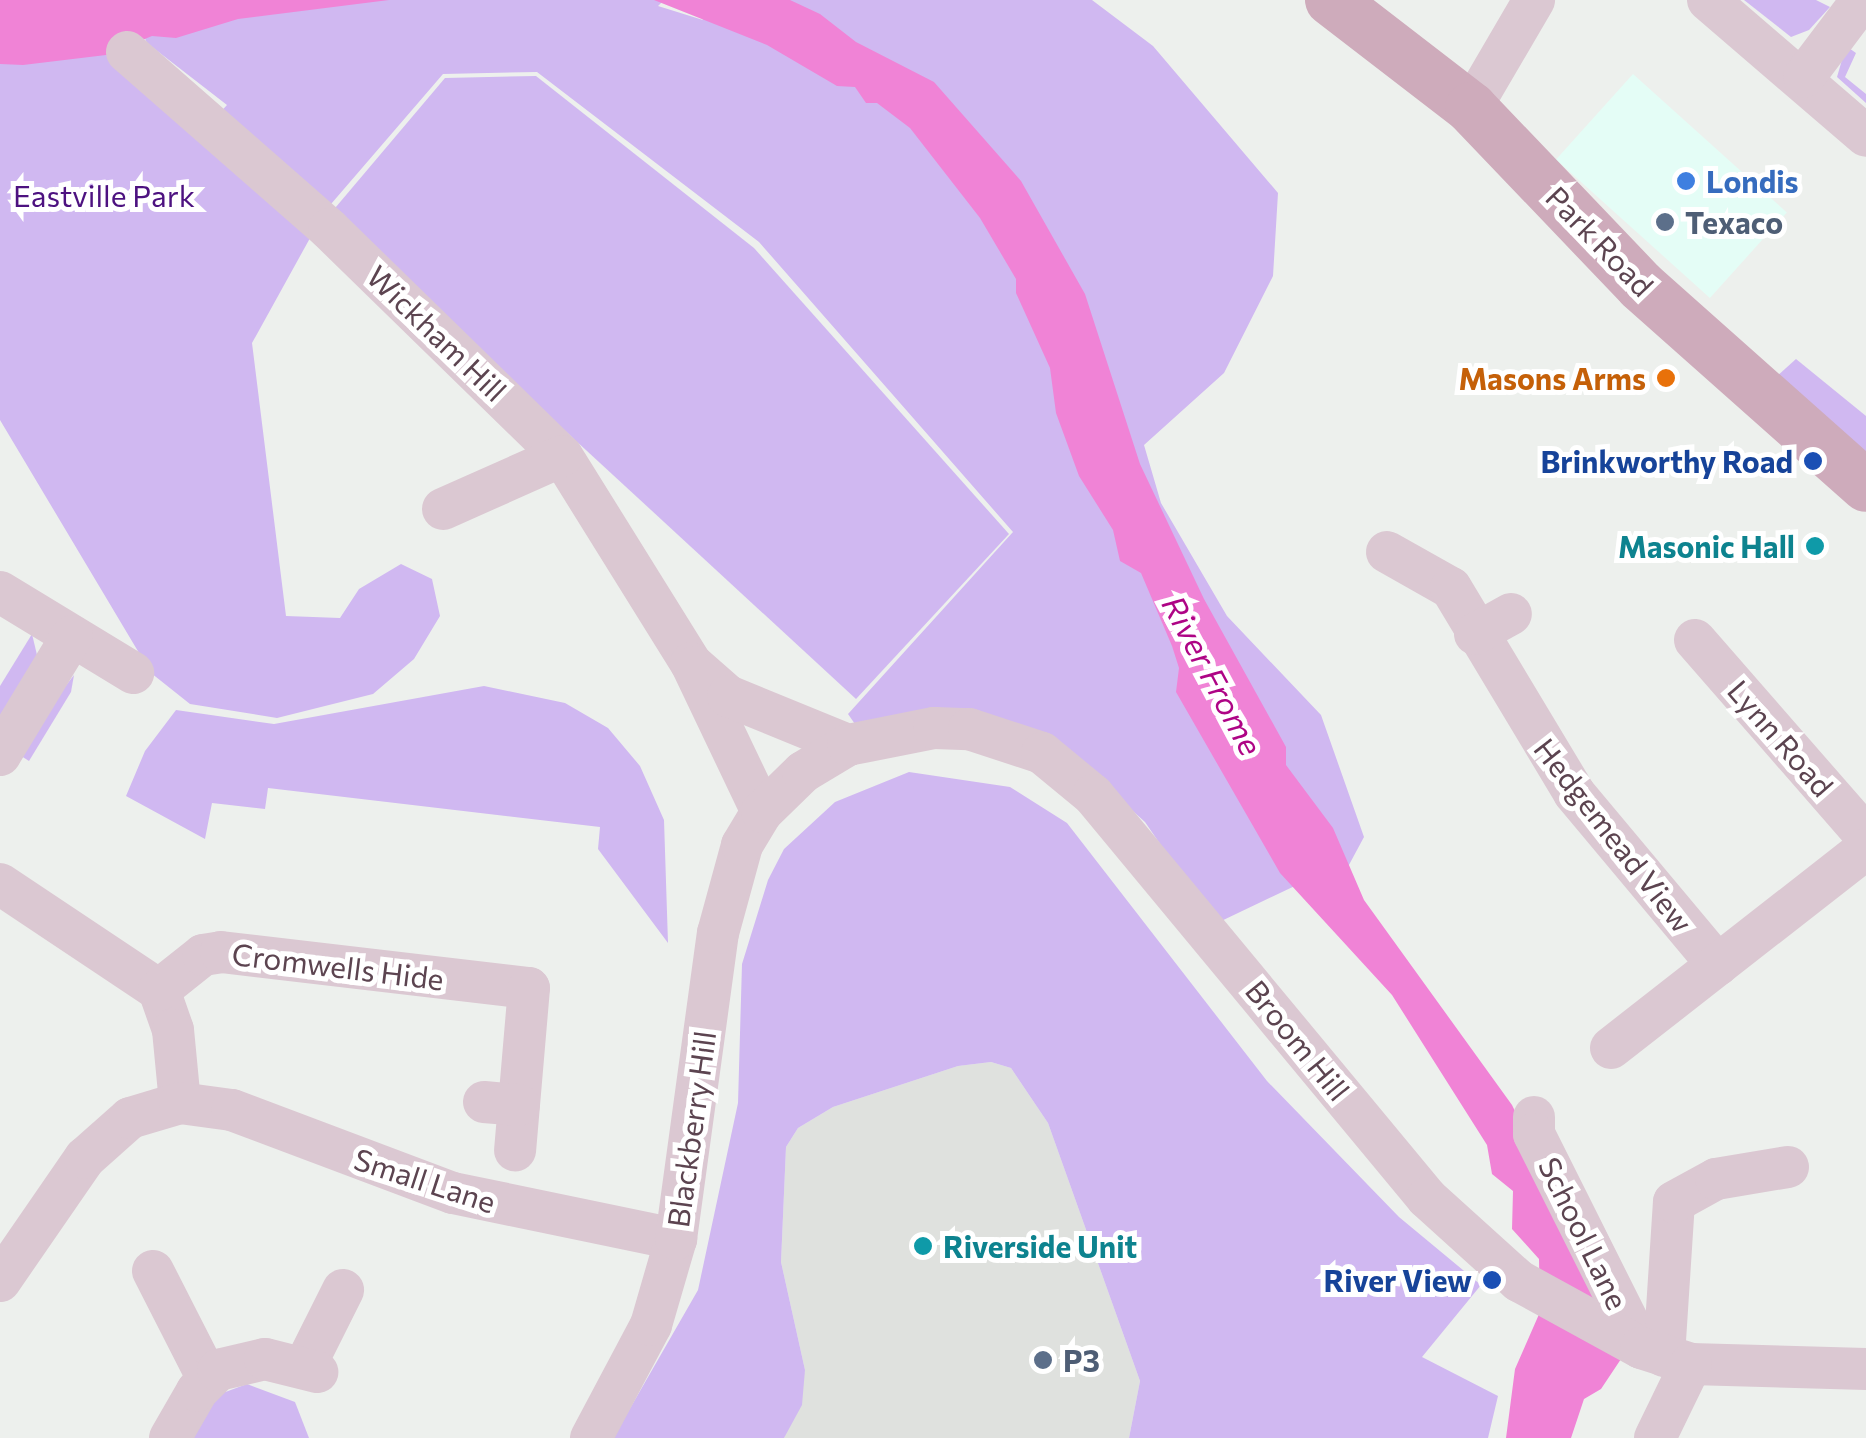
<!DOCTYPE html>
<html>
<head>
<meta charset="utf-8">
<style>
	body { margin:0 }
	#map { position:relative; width:1866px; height:1438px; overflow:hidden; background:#edf0ed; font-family:Commissioner,sans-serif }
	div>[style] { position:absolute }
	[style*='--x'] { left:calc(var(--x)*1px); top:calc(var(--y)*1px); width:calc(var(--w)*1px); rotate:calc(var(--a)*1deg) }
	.commercial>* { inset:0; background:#e4fdf6; transform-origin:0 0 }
	.education>* { inset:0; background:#dfe1de }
	.green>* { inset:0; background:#d0b8f1 }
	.water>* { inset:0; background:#f083d6 }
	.minor>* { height:42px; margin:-21px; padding:0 21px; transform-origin:21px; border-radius:21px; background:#dbc8d2 }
	.major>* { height:52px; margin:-26px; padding:0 26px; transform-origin:26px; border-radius:26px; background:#ceabbb }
	.dots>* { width:28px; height:28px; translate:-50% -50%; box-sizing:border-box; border:5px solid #fff; border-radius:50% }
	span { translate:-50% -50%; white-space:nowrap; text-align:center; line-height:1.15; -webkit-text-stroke:10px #fff; paint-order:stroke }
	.shop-label { font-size:30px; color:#366cbe; font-weight:700 }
	.left { translate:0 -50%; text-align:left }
	.park-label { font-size:30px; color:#4d1280 }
	.service-label { font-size:30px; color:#4e5e75; font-weight:700 }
	.street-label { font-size:30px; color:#5c4450 }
	.food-label { font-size:30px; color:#c56008; font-weight:700 }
	.right { translate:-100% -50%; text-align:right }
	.transit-label { font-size:30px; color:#164399; font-weight:700 }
	.culture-label { font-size:30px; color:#0d838f; font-weight:700 }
	.water-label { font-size:32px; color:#ae0485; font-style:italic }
</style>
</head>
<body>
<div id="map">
	<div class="commercial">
		<i style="left:1633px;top:74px;width:207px;height:115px;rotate:42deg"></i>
	</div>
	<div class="education">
		<i style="clip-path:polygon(991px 1062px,1011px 1068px,1048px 1123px,1140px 1381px,1129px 1438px,784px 1438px,805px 1370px,781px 1262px,786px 1147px,798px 1128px,833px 1107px,958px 1066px)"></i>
	</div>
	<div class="green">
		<i style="clip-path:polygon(evenodd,0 0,664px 0,658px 6px,703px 20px,692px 0,1092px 0,1153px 46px,1278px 193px,1273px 276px,1224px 373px,1144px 445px,1161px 503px,1227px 616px,1321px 715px,1364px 837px,1343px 876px,1299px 884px,1215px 924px,1145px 822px,1092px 774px,857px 727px,848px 714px,1013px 532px,759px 242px,537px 72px,443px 74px,325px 211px,252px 343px,286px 616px,340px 618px,359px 589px,401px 564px,432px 579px,440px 616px,414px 659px,373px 694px,277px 718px,190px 704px,151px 673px,0 420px,0 0,143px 34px,147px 43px,227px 105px,203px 131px,111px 48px,143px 34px)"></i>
		<i style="clip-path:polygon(1744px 0,1816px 0,1830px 7px,1809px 30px,1791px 37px)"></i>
		<i style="clip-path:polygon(1846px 46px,1856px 53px,1845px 77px,1866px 94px,1866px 103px,1837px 77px)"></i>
		<i style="clip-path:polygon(536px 76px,754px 248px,1009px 534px,856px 699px,330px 214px,445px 78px)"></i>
		<i style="clip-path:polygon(1796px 359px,1866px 416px,1866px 461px,1776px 377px)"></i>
		<i style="clip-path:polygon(32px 634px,37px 655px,0 726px,0 686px)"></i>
		<i style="clip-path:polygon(74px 675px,71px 692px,29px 761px,15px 752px)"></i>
		<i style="clip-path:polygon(484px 686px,565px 703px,608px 728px,640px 766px,664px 820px,668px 943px,598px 849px,600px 827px,268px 788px,265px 809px,212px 803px,205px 839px,126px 796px,145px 751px,176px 710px,274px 724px)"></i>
		<i style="clip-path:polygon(909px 772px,1010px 787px,1067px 823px,1267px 1081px,1399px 1217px,1481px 1285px,1422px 1357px,1498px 1396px,1488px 1438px,1129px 1438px,1140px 1381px,1048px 1123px,1011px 1068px,991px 1062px,958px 1066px,833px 1107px,798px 1128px,786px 1147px,781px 1262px,805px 1370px,802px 1405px,784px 1438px,613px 1438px,698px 1290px,738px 1103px,742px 964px,768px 880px,784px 849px,835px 802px)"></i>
		<i style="clip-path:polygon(247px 1384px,295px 1402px,309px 1438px,188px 1438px,220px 1394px)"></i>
	</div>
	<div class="water">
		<i style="clip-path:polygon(0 0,389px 0,238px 19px,176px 38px,152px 36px,106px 55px,23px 65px,0 64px)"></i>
		<i style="clip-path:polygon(654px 0,790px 0,820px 14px,856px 42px,934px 82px,1021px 181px,1085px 294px,1140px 464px,1204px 599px,1286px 747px,1286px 765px,1333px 828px,1364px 900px,1512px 1105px,1585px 1255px,1621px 1359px,1601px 1389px,1584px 1399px,1571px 1438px,1506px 1438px,1515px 1369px,1540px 1312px,1539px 1259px,1512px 1229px,1513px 1191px,1492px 1174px,1487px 1145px,1392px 995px,1280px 873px,1176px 692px,1179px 668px,1172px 646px,1141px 573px,1120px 561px,1113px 530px,1079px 476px,1056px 413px,1050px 368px,1016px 293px,1016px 279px,980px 218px,910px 128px,877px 103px,866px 103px,855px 87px,837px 86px,767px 45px)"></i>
	</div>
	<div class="minor">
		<i style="--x:1708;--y:0;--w:208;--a:40.7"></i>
		<i style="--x:127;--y:52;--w:269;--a:41.2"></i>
		<i style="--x:329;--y:229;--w:325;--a:44.3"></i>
		<i style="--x:562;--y:456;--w:244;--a:58.1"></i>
		<i style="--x:691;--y:663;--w:165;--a:64.5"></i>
		<i style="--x:1804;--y:77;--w:96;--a:-53"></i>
		<i style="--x:1471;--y:108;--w:125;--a:-59.7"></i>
		<i style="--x:443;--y:509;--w:130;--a:-24"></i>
		<i style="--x:1387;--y:552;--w:73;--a:29.4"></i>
		<i style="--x:1451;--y:588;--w:239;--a:59"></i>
		<i style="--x:1574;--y:793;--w:224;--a:50.1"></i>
		<i style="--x:0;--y:592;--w:156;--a:31.3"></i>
		<i style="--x:1475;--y:634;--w:41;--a:-29.1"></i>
		<i style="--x:1695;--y:640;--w:260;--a:48.9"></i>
		<i style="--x:695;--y:667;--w:44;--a:41.3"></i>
		<i style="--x:728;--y:696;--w:130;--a:22.2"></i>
		<i style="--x:0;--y:755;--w:139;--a:-58.8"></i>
		<i style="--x:0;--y:884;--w:191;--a:33.7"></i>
		<i style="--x:159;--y:990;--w:42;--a:70.7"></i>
		<i style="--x:173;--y:1030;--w:73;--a:84.5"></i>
		<i style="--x:159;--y:990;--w:56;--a:-38.5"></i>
		<i style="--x:203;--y:955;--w:18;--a:-9"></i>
		<i style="--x:221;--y:952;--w:310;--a:6.7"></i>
		<i style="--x:529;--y:988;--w:163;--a:94.9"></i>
		<i style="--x:1611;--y:1048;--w:323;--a:-38"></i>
		<i style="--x:484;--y:1102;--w:35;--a:5"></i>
		<i style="--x:1534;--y:1117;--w:17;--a:90"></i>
		<i style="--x:1534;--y:1134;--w:239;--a:63.4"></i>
		<i style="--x:153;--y:1271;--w:119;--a:63"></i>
		<i style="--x:0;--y:1281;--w:150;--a:-55.4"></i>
		<i style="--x:85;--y:1158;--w:60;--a:-41.6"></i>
		<i style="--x:130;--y:1118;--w:52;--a:-16.7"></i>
		<i style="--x:180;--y:1103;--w:52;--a:7.7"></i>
		<i style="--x:232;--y:1110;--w:236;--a:20.6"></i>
		<i style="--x:453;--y:1193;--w:228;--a:11.7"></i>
		<i style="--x:1664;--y:1356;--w:154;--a:-86.3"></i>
		<i style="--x:1674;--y:1202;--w:48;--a:-28.7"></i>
		<i style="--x:1716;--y:1179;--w:73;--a:-9.5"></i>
		<i style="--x:305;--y:1366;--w:85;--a:-63.4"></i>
		<i style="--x:170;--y:1438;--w:54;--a:-60.1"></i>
		<i style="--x:197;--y:1391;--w:30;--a:-45"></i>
		<i style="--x:218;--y:1370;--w:48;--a:-13.2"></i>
		<i style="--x:265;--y:1359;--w:54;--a:14"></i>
		<i style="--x:591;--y:1438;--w:128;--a:-62"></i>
		<i style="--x:651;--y:1325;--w:90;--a:-73.8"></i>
		<i style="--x:676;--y:1239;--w:309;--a:-82.2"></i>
		<i style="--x:718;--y:933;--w:91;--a:-74.7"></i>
		<i style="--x:742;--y:845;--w:39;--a:-59"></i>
		<i style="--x:762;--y:812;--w:57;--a:-44.3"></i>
		<i style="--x:803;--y:772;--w:52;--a:-31"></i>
		<i style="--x:848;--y:745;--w:88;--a:-11.2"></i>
		<i style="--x:934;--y:728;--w:35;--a:2"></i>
		<i style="--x:969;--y:729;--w:77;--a:18.2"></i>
		<i style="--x:1042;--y:753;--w:66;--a:39.5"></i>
		<i style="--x:1093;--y:795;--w:523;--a:50.35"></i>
		<i style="--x:1427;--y:1198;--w:124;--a:42.1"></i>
		<i style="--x:1519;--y:1281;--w:139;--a:28.8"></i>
		<i style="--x:1641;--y:1348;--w:52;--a:17.7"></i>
		<i style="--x:1691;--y:1364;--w:175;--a:1.6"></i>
		<i style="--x:1655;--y:1438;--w:82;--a:-64.1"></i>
	</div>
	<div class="major">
		<i style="--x:1331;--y:0;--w:177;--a:37.6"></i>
		<i style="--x:1471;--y:108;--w:246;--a:46.3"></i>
		<i style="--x:1641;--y:286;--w:301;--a:41.6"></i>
	</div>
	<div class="dots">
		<i style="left:1686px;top:181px;background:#3f7fe0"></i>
		<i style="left:1665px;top:222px;background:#5c6f8a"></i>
		<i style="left:1666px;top:378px;background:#e8710a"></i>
		<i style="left:1813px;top:461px;background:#1a4fb4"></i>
		<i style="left:1815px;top:546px;background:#0f9aa8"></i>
		<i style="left:923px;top:1246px;background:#0f9aa8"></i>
		<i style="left:1492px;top:1280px;background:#1a4fb4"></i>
		<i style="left:1043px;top:1360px;background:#5c6f8a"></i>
	</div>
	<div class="shop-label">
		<span class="left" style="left:1706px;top:181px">Londis</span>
	</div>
	<div class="park-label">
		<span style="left:104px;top:195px">Eastville Park</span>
	</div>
	<div class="service-label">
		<span class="left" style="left:1685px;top:222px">Texaco</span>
		<span class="left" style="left:1063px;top:1360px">P3</span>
	</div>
	<div class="street-label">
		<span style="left:1600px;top:241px;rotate:46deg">Park Road</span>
		<span style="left:437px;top:333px;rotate:44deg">Wickham Hill</span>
		<span style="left:1781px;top:738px;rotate:49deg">Lynn Road</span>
		<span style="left:1614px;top:835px;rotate:52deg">Hedgemead View</span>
		<span style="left:338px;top:966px;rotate:7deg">Cromwells Hide</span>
		<span style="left:1298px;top:1040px;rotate:51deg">Broom Hill</span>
		<span style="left:691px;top:1129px;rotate:-82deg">Blackberry Hill</span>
		<span style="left:425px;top:1180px;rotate:18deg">Small Lane</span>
		<span style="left:1584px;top:1233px;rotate:64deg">School Lane</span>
	</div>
	<div class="food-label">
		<span class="right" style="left:1646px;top:378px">Masons Arms</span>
	</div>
	<div class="transit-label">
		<span class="right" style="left:1793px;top:461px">Brinkworthy Road</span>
		<span class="right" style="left:1472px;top:1280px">River View</span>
	</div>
	<div class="culture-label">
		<span class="right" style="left:1795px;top:546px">Masonic Hall</span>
		<span class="left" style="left:943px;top:1246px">Riverside Unit</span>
	</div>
	<div class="water-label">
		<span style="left:1213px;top:675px;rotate:62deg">River Frome</span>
	</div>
</div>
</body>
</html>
